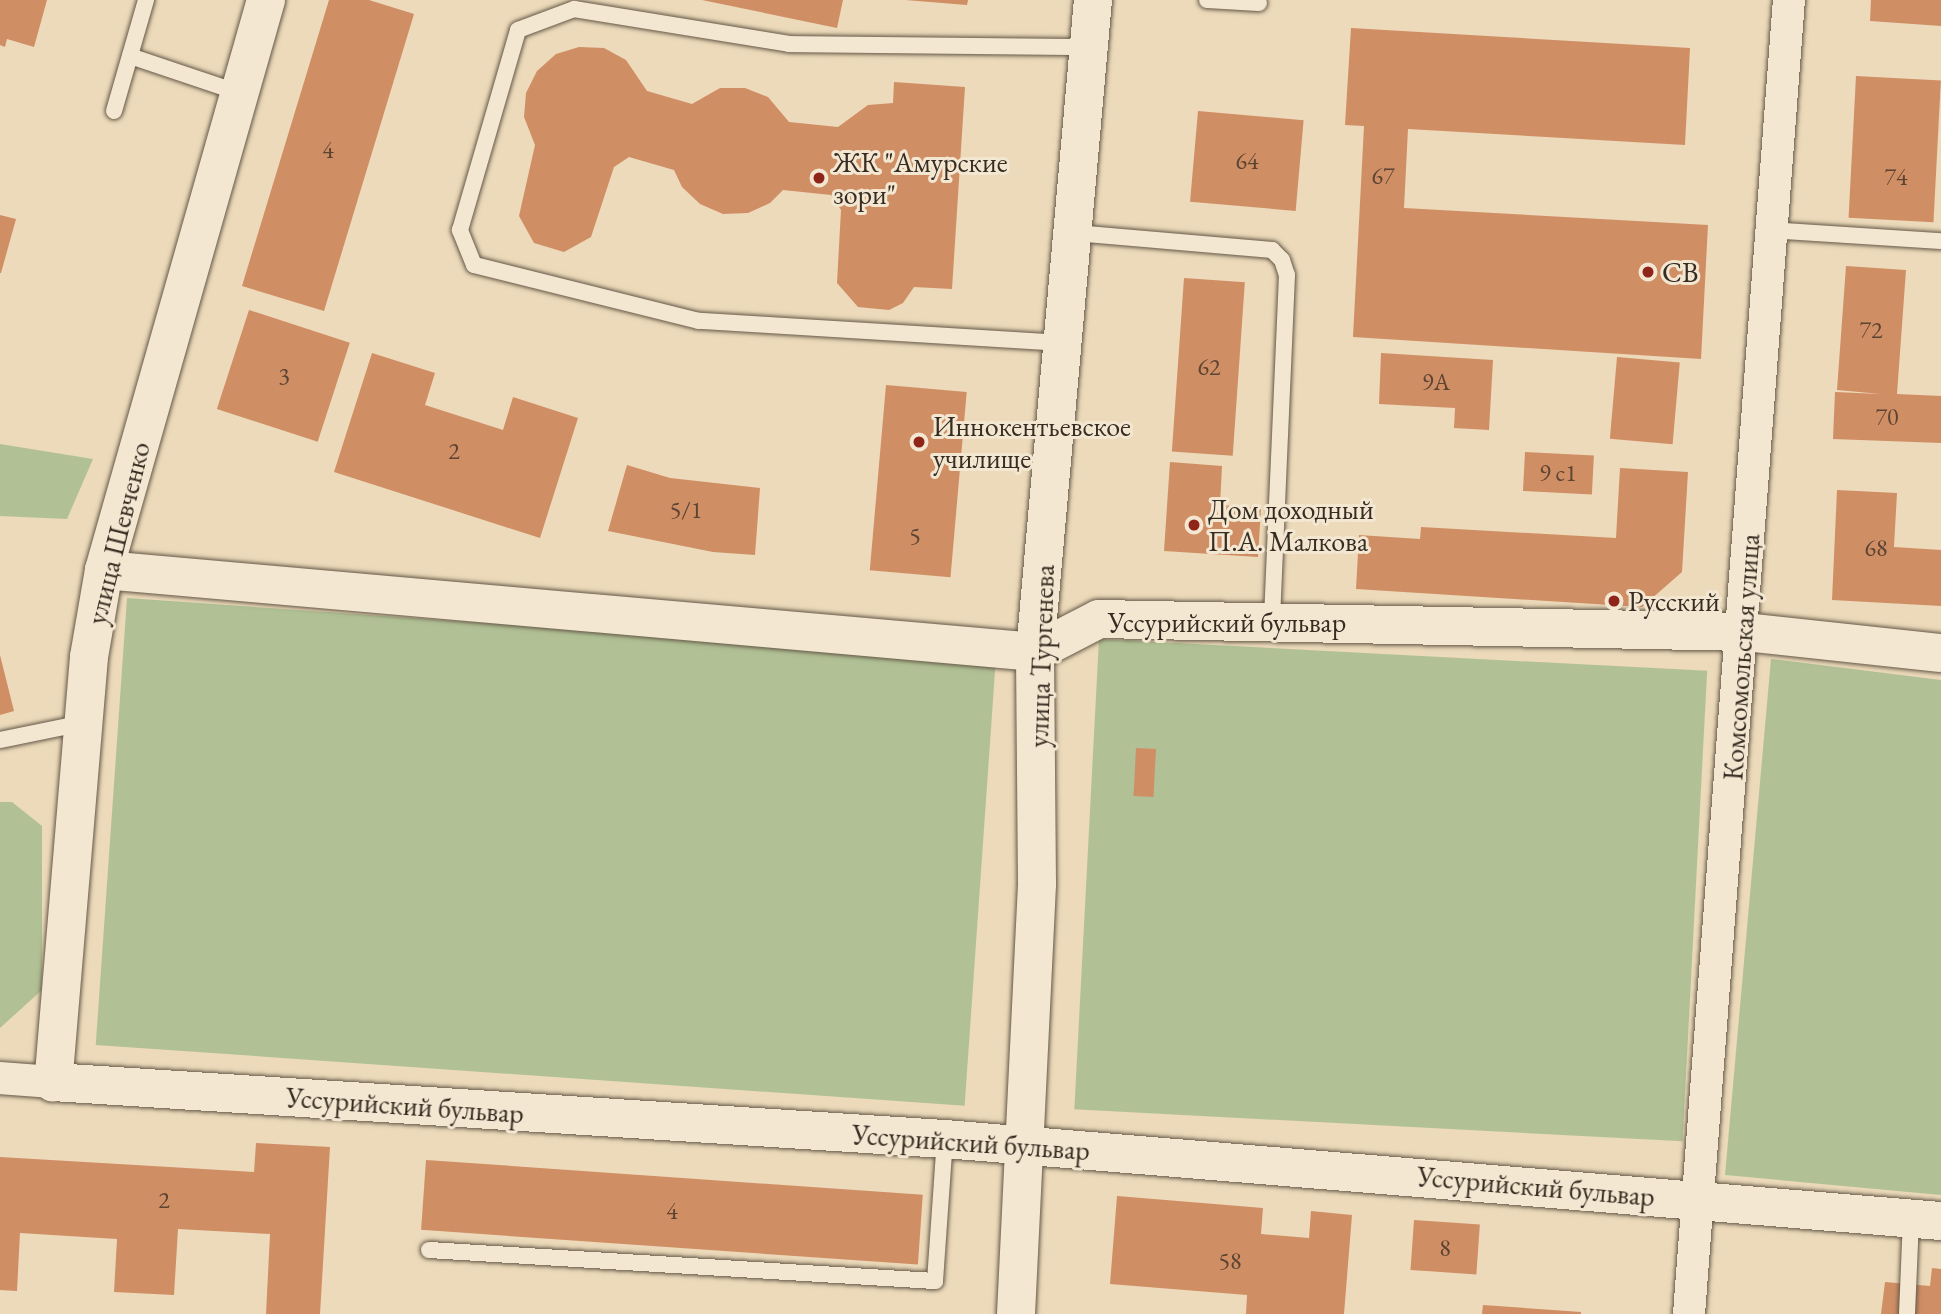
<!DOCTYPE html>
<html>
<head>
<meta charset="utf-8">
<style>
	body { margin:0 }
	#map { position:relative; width:1941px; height:1314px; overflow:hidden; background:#ecdaba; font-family:"EB Garamond",serif }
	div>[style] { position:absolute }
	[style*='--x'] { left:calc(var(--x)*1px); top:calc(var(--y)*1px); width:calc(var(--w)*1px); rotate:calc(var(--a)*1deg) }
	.green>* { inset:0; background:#b1c195; transform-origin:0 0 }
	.building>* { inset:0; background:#d08e65; transform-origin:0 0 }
	.roads { filter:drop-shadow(0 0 2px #645847) drop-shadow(0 0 2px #645847) }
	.service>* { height:16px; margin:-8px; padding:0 8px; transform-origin:8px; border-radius:8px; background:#f3e7d2 }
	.minor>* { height:32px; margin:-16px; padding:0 16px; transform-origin:16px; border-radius:16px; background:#f3e7d2 }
	.tertiary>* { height:38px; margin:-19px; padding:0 19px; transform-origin:19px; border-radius:19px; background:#f3e7d2 }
	.secondary>* { height:38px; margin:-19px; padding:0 19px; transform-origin:19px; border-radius:19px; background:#f3e7d2 }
	.dots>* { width:19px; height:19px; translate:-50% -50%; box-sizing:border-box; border:4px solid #f3e7d2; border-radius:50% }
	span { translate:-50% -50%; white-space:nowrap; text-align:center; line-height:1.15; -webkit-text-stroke:6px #f3e7d2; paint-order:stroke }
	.number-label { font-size:24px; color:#5c4432 }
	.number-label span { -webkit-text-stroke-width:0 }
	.poi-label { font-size:28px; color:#362c21 }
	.left { translate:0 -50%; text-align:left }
	.street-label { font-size:28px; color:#362c21 }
</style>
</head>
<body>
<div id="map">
	<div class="green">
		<i style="clip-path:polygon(0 444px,93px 459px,67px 519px,0 516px)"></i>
		<i style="left:127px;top:598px;width:871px;height:448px;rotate:4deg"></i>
		<i style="left:1099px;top:639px;width:609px;height:471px;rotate:3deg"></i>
		<i style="clip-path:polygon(1771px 659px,1941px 680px,1941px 1195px,1725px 1175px)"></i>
		<i style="clip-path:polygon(0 802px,12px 802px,42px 826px,42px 990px,0 1028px)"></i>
	</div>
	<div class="building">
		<i style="clip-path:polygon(0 0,47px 0,34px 47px,7px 39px,5px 47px,0 45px)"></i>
		<i style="clip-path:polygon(329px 0,369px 0,414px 14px,324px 311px,242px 286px)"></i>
		<i style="clip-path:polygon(702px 0,843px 0,837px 28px)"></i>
		<i style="clip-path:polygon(905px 0,968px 0,967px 5px)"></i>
		<i style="clip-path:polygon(1871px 0,1941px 0,1941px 26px,1870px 21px)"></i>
		<i style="clip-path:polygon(1351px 28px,1690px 48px,1685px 145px,1408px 129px,1404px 208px,1708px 225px,1701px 359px,1353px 337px,1364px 126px,1345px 125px)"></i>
		<i style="clip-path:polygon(579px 47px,604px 48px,626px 60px,647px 91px,692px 104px,720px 88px,745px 88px,768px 97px,789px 122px,838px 127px,868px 105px,893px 103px,894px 82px,965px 87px,952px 289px,914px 287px,903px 303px,889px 310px,858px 307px,837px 283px,841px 210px,831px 195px,783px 190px,770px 203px,748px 213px,723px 214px,700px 204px,682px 187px,674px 170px,629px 157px,614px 167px,591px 237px,564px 252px,534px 243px,519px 216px,535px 145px,524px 117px,526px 93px,537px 71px,556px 54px)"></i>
		<i style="left:1856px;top:76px;width:85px;height:142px;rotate:3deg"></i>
		<i style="left:1198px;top:111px;width:106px;height:91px;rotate:5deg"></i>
		<i style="clip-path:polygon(0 215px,16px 219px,1px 273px,0 273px)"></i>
		<i style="clip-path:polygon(1846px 266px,1906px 270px,1897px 394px,1941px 396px,1941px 443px,1833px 439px,1835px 392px,1881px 394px,1837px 390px)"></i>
		<i style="left:1184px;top:278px;width:61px;height:174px;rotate:4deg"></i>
		<i style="left:249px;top:310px;width:106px;height:104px;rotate:18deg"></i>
		<i style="clip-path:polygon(372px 353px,435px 373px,425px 405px,503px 430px,513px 397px,578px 418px,540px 538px,334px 472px)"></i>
		<i style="clip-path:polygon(1381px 353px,1493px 360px,1489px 430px,1454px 428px,1455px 408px,1379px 404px)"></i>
		<i style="left:1617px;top:357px;width:63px;height:82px;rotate:5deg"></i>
		<i style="left:886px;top:385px;width:81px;height:186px;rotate:5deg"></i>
		<i style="left:1525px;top:452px;width:69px;height:39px;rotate:3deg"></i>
		<i style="clip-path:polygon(1170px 462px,1222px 466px,1220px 505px,1261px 508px,1258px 557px,1164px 551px)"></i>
		<i style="clip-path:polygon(627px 465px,670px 478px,760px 488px,755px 555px,713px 552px,608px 531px)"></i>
		<i style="clip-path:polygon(1620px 468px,1688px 472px,1682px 572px,1642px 607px,1356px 589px,1359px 535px,1420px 539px,1421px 527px,1616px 538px)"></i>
		<i style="clip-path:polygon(1837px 490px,1897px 493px,1894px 547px,1941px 550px,1941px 606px,1832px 600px)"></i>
		<i style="clip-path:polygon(0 655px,14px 711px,0 715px)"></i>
		<i style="left:1136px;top:748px;width:20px;height:48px;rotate:3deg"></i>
		<i style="clip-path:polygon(256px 1143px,330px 1147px,320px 1314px,266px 1314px,270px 1234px,178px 1229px,174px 1295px,114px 1292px,117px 1239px,20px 1233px,17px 1291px,0 1290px,0 1157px,254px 1172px)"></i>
		<i style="left:426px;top:1160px;width:498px;height:70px;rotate:4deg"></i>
		<i style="clip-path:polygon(1117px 1196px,1263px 1208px,1261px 1234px,1309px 1238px,1311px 1211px,1352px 1215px,1344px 1314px,1246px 1314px,1247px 1295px,1110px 1284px)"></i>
		<i style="left:1414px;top:1220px;width:66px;height:50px;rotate:4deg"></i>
		<i style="clip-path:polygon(1932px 1268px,1941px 1269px,1941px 1314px,1881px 1314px,1885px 1282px,1930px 1286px)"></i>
		<i style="clip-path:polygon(1483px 1305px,1581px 1312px,1581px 1314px,1482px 1314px)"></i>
	</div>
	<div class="roads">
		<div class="service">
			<i style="--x:1207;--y:0;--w:52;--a:3.3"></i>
			<i style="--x:130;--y:56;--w:116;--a:18.6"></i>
			<i style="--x:114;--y:111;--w:116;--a:-73.9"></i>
			<i style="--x:1769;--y:230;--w:172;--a:3.7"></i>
			<i style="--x:1075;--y:233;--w:198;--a:4.9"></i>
			<i style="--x:1272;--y:250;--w:14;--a:45"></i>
			<i style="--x:1282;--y:260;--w:16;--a:72"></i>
			<i style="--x:1287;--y:275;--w:347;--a:92.5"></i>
			<i style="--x:1063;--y:343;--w:365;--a:-176.5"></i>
			<i style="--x:699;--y:321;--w:232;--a:-166"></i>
			<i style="--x:474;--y:265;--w:38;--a:-112"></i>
			<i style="--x:460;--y:230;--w:208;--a:-73.8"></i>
			<i style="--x:518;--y:30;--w:60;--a:-20.6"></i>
			<i style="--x:574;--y:9;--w:218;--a:9.2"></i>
			<i style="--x:789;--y:44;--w:299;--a:0.6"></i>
			<i style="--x:0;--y:740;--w:85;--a:-11.6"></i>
			<i style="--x:429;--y:1250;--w:507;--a:3.51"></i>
			<i style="--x:935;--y:1281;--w:142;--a:-86"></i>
			<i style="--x:1907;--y:1314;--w:95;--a:-87.6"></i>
		</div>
		<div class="minor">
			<i style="--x:0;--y:1078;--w:53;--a:4.3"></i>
			<i style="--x:1689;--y:1314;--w:1318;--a:-85.65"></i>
		</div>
		<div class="tertiary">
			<i style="--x:266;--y:0;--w:593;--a:105.87"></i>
			<i style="--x:104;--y:570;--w:88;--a:99.8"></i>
			<i style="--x:89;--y:657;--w:427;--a:94.8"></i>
			<i style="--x:53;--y:1082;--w:894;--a:3.66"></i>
			<i style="--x:945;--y:1139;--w:999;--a:4.71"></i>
			<i style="--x:104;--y:570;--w:935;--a:5.03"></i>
			<i style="--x:1035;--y:652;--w:72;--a:-27.3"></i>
			<i style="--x:1099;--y:619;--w:645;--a:1.15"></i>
			<i style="--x:1744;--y:632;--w:198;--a:6.1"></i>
		</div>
		<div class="secondary">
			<i style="--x:1016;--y:1314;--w:431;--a:-87.2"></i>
			<i style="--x:1037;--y:884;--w:232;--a:-90.5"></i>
			<i style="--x:1035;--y:652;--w:655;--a:-84.92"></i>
		</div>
	</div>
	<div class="dots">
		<i style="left:819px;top:178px;background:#8f2418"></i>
		<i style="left:1648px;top:272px;background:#8f2418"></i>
		<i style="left:919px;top:442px;background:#8f2418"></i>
		<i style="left:1194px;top:525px;background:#8f2418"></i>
		<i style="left:1614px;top:601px;background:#8f2418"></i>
	</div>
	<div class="number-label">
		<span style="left:328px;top:150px">4</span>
		<span style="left:1247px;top:161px">64</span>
		<span style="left:1383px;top:176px">67</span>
		<span style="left:1896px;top:177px">74</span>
		<span style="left:1871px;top:330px">72</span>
		<span style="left:1209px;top:367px">62</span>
		<span style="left:284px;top:376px">3</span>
		<span style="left:1436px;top:382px">9А</span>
		<span style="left:1887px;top:417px">70</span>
		<span style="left:454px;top:451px">2</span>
		<span style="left:1558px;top:473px">9 с1</span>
		<span style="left:686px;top:510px">5/1</span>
		<span style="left:915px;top:536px">5</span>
		<span style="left:1876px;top:548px">68</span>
		<span style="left:164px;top:1200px">2</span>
		<span style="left:672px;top:1211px">4</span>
		<span style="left:1445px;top:1248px">8</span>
		<span style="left:1230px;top:1261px">58</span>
	</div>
	<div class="poi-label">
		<span class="left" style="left:833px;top:178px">ЖК "Амурские<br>зори"</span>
		<span class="left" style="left:1662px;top:272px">СВ</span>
		<span class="left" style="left:933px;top:442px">Иннокентьевское<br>училище</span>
		<span class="left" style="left:1208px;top:525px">Дом доходный<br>П.А. Малкова</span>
		<span class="left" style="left:1628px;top:601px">Русский</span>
	</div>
	<div class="street-label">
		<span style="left:118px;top:533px;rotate:-76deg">улица Шевченко</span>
		<span style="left:1227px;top:622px">Уссурийский бульвар</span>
		<span style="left:1041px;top:656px;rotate:-88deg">улица Тургенева</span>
		<span style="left:1741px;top:657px;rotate:-86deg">Комсомольская улица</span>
		<span style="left:405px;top:1105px;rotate:4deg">Уссурийский бульвар</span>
		<span style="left:971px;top:1142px;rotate:4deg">Уссурийский бульвар</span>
		<span style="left:1536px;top:1186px;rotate:5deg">Уссурийский бульвар</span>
	</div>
</div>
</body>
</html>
